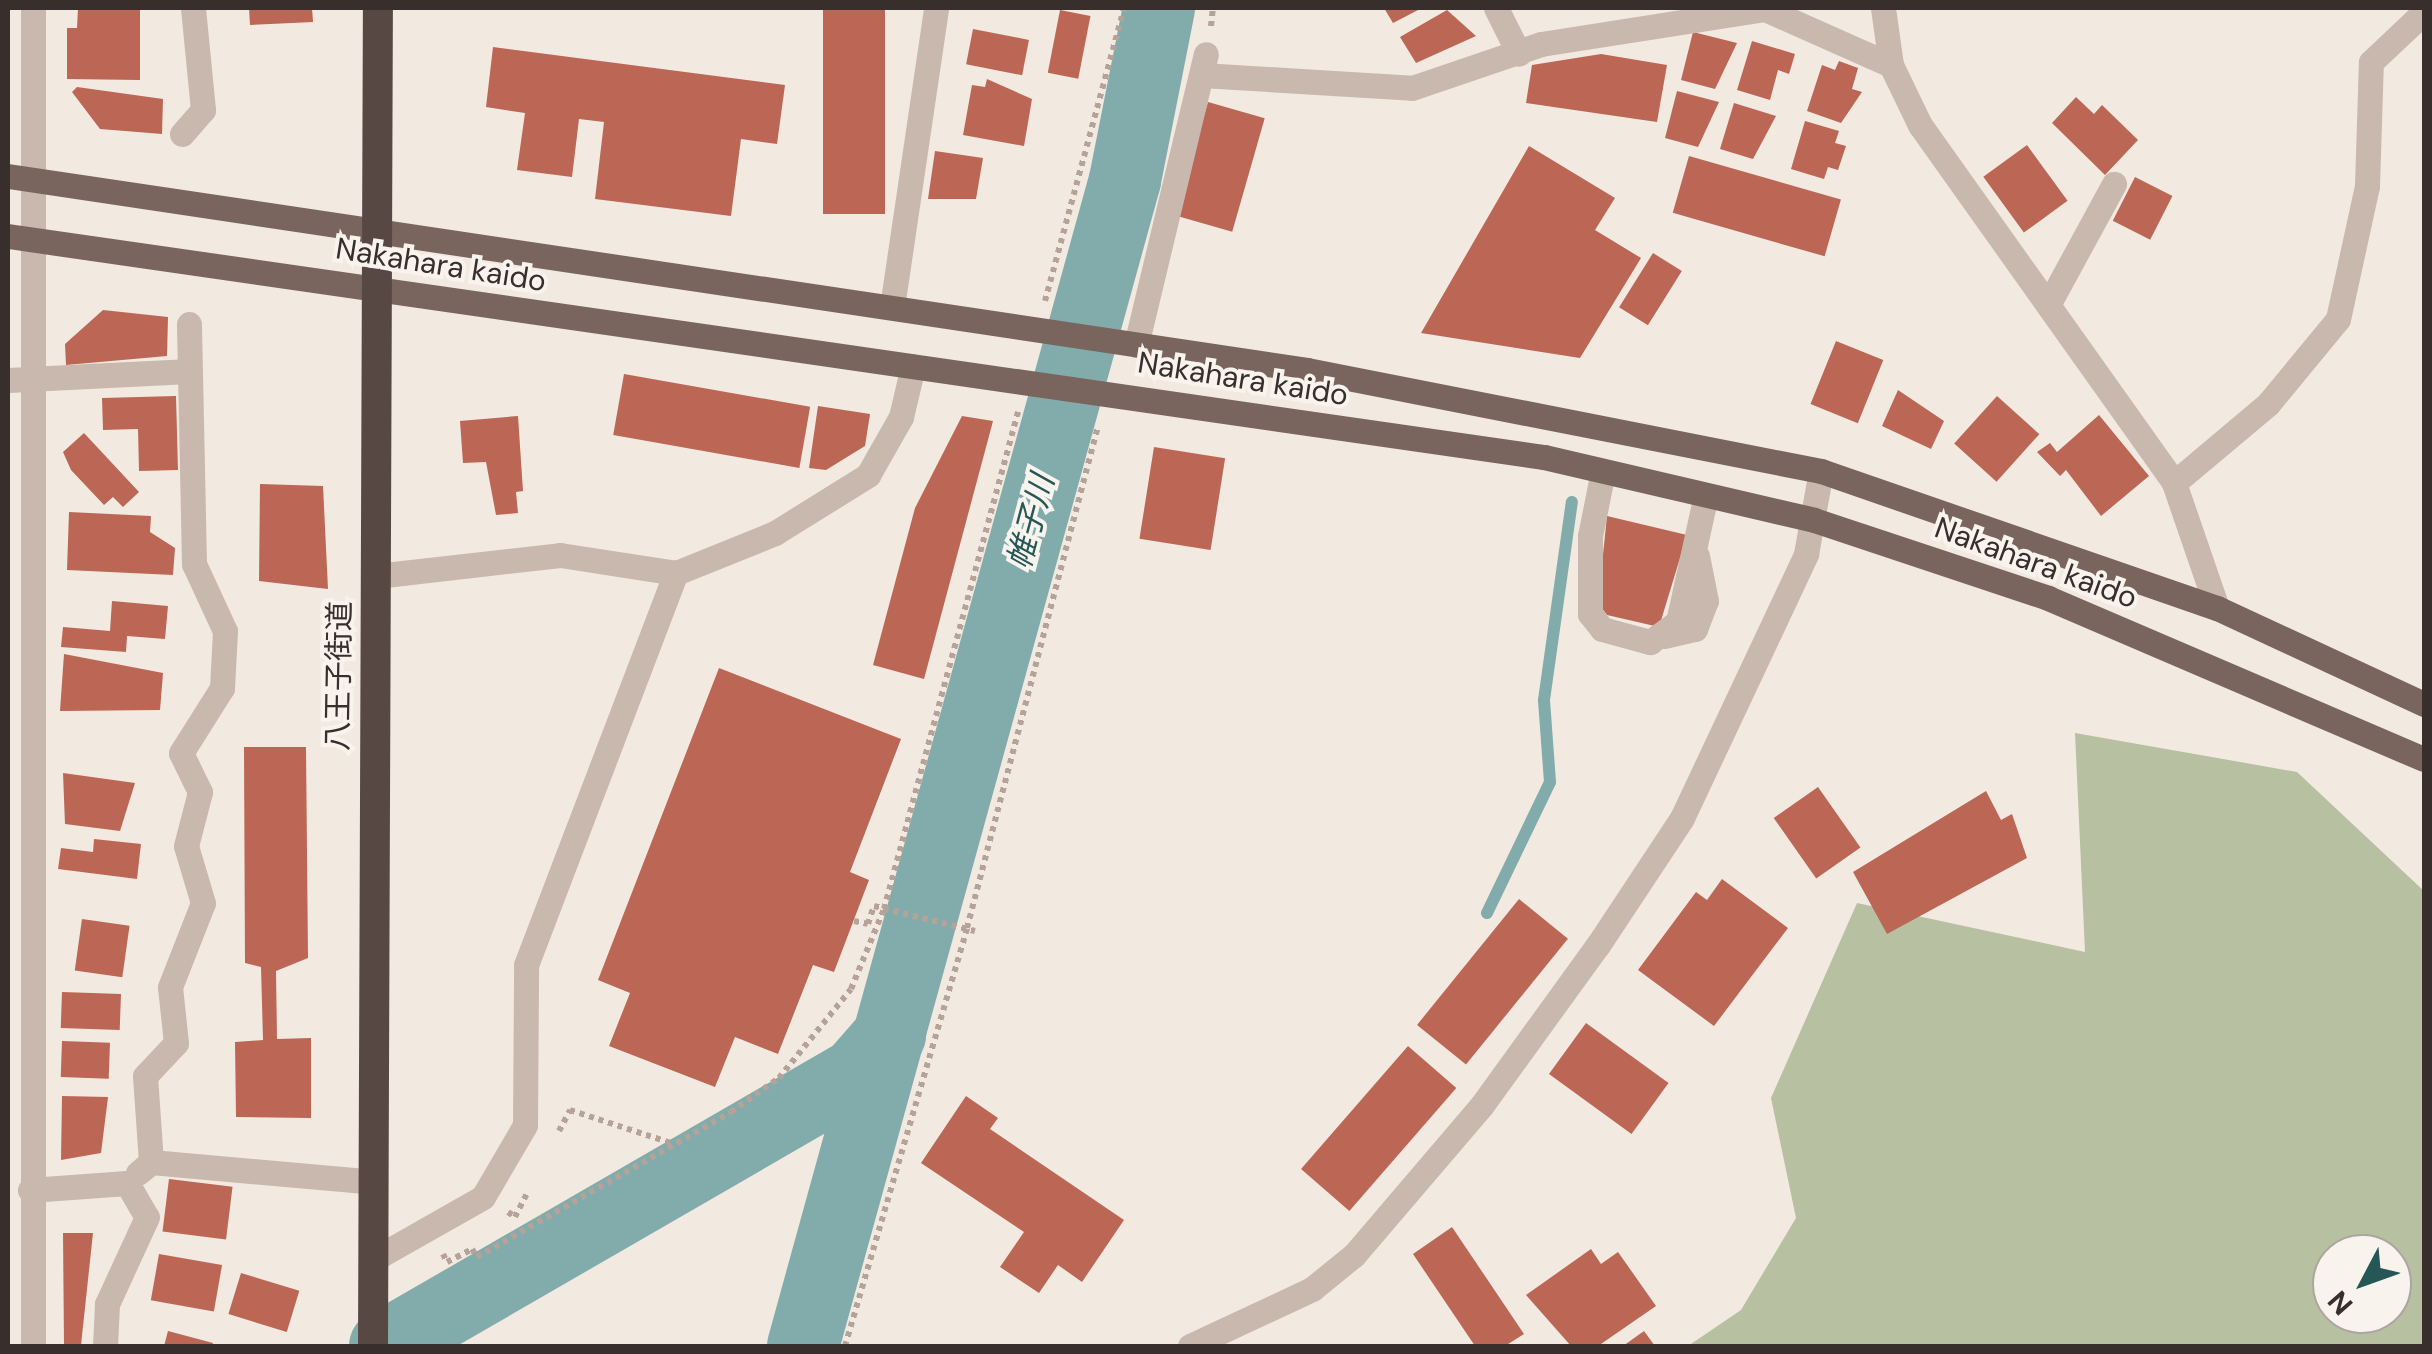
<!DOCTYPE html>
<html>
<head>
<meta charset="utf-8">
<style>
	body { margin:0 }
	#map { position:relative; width:2432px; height:1354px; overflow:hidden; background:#f2e9e1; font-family:"DM Sans","Noto Sans JP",sans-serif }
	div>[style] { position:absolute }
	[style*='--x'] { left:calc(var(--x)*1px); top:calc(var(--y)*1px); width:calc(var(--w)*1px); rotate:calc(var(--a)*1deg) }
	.green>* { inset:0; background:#b8c0a2 }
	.stream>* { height:12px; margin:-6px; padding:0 6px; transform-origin:6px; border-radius:6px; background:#82acab }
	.river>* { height:72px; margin:-36px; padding:0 36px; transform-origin:36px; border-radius:36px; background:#82acab }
	.building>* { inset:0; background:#bc6655; transform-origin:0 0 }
	.path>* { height:6px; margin-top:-3px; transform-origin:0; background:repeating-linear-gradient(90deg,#b5a298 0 5px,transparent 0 10px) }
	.minor>* { height:25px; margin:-12.5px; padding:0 12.5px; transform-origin:12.5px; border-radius:12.5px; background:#c9b8ae }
	.major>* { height:25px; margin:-12.5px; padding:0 12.5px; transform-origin:12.5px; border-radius:12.5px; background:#79655e }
	.highway>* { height:30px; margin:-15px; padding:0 15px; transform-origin:15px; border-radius:15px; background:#584843 }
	span { translate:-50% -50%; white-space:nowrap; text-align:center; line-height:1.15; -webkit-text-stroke:8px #f9f3ee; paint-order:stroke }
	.street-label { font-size:30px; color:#382f2c }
	.water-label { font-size:32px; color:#245756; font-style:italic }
	.frame { position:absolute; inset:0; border:10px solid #382f2c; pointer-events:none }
	.north { position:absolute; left:2312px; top:1234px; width:100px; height:100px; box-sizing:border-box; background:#f9f3ee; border:2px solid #aca5a0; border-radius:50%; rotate:229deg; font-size:28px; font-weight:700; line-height:40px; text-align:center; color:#382f2c }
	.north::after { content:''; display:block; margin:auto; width:35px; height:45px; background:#245756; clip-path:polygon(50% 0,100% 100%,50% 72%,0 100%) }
</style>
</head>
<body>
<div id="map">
	<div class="green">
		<i style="clip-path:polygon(evenodd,2075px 733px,2297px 772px,2424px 891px,2424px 1346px,1688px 1346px,1741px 1310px,1796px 1218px,1771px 1098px,1857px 903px,2085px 952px,2075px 733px,2332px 1254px,2392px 1254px,2392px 1314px,2332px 1314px,2332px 1254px)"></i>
	</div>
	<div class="stream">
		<i style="--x:1487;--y:913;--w:145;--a:-64.3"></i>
		<i style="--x:1550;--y:782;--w:82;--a:-94.2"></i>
		<i style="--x:1544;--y:700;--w:200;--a:-82"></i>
	</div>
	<div class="river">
		<i style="--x:385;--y:1346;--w:544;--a:-30.01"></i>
		<i style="--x:856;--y:1074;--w:52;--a:-48.9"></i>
		<i style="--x:803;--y:1346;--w:1210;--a:-74.56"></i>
		<i style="--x:1125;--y:180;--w:175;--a:-78.8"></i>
	</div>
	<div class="building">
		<i style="clip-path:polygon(78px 8px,140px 8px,140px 80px,67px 79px,67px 28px,77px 28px)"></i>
		<i style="clip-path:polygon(249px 8px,312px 8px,313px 22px,250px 25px)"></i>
		<i style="left:823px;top:8px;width:62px;height:206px"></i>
		<i style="clip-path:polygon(1384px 8px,1422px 8px,1393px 23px)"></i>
		<i style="left:1060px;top:10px;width:31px;height:64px;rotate:11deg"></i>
		<i style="clip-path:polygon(1447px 10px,1476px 36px,1416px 63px,1400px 37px)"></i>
		<i style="left:973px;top:29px;width:57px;height:36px;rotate:11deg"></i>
		<i style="clip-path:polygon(1693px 32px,1737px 43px,1715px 89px,1681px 80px)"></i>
		<i style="clip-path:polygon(1752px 41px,1795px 54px,1789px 74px,1778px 70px,1770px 100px,1737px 90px)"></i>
		<i style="clip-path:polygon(493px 47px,785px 85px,777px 144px,741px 139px,731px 216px,595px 199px,604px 122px,579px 119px,572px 177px,517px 170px,525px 113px,486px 107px)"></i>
		<i style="clip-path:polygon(1601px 54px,1667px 65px,1657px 122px,1526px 103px,1532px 65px)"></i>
		<i style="clip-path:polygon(1839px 61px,1858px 68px,1852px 89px,1862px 92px,1841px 123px,1807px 111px,1822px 65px,1835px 70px)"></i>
		<i style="clip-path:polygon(987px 79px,1032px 99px,1024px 146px,963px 135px,972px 85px,985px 87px)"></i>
		<i style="clip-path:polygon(77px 87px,163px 99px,162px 134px,100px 129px,72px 92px)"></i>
		<i style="clip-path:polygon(1677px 91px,1719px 102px,1698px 147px,1665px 138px)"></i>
		<i style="clip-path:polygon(2076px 97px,2094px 114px,2102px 105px,2138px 140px,2105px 175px,2052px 123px)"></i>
		<i style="left:1208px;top:102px;width:59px;height:118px;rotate:16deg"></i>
		<i style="clip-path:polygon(1734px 103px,1776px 116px,1753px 159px,1720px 149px)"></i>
		<i style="clip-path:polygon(1805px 121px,1839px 131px,1835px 143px,1846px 146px,1838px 170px,1828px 167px,1824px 179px,1791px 169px)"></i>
		<i style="left:2027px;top:145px;width:69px;height:54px;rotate:54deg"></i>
		<i style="clip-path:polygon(1529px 146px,1615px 198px,1595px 230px,1641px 258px,1580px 358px,1421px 333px)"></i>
		<i style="clip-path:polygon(935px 151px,983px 158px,976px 199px,928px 199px)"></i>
		<i style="left:1689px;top:156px;width:158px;height:59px;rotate:16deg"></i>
		<i style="left:2135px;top:177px;width:42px;height:49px;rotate:27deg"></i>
		<i style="left:1653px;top:253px;width:34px;height:64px;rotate:32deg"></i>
		<i style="clip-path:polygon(103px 310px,168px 317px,167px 356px,66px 365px,65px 344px)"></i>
		<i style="left:1836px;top:341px;width:51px;height:68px;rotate:22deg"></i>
		<i style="left:624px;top:374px;width:189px;height:62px;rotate:10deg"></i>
		<i style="clip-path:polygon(1898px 390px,1944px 421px,1931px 449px,1882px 426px)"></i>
		<i style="clip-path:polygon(176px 396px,178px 470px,139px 471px,138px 429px,103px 430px,102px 398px)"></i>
		<i style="left:1997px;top:396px;width:57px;height:64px;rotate:42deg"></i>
		<i style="clip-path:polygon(818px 406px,870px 414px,865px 446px,826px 470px,809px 468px)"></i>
		<i style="clip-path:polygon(2099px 415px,2149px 476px,2101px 516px,2066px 470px,2060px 476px,2037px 452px,2050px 443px,2057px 452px)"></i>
		<i style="clip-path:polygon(518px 416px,523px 491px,516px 492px,518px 513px,496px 515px,486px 462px,463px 463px,460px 421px)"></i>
		<i style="clip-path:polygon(962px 416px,993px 421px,924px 679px,873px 665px,915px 508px)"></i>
		<i style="clip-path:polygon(84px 433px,139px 492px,123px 507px,113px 497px,104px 505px,71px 470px,63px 452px)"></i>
		<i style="left:1154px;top:447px;width:72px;height:93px;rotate:9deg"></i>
		<i style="clip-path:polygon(260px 484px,323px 486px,328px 589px,259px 581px)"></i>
		<i style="clip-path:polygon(69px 512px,151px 516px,150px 532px,175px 548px,173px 575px,67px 570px)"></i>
		<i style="clip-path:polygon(1607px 516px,1687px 535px,1659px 627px,1607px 615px,1598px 603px)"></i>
		<i style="clip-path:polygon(112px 601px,168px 606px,165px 639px,127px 636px,126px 652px,61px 647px,63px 627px,110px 631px)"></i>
		<i style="clip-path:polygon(64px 654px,163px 673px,160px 710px,60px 711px)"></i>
		<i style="clip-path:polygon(719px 668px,901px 739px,850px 872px,869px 880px,834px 972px,813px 965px,778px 1054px,735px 1037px,715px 1087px,609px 1046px,630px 993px,598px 980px)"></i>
		<i style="clip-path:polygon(244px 747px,306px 747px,308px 958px,276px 971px,277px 1039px,311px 1038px,311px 1118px,236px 1117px,235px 1042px,263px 1040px,261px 967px,245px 963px)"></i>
		<i style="clip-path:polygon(63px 773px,135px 783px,120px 831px,65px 824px)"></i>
		<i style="left:1818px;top:787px;width:74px;height:54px;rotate:55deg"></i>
		<i style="clip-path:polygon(1986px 791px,2001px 820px,2012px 814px,2027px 858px,1887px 934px,1853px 872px)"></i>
		<i style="clip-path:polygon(94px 839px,141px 844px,137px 879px,58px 869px,61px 848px,93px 852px)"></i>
		<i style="clip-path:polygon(1722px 879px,1788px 928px,1714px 1026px,1638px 970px,1696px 892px,1707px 900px)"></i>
		<i style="left:1519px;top:899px;width:63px;height:162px;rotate:39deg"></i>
		<i style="left:82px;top:919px;width:48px;height:52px;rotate:8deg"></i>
		<i style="left:62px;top:992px;width:59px;height:36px;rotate:2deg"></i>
		<i style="left:1586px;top:1023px;width:102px;height:63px;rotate:36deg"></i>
		<i style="left:62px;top:1041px;width:48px;height:36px;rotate:2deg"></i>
		<i style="left:1408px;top:1046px;width:64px;height:163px;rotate:41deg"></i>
		<i style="clip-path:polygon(62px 1096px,108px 1097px,101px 1153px,61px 1160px)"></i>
		<i style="clip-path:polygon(966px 1096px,998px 1118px,990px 1129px,1124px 1220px,1082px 1282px,1058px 1265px,1039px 1293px,1000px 1267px,1024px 1232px,921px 1163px)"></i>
		<i style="left:169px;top:1179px;width:64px;height:53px;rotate:7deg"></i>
		<i style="clip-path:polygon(1452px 1227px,1524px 1334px,1505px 1346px,1475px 1346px,1413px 1254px)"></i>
		<i style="clip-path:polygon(63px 1233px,93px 1233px,81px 1345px,64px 1345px)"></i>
		<i style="clip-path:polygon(1591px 1249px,1601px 1264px,1618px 1252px,1656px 1306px,1598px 1346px,1571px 1346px,1526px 1295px)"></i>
		<i style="left:159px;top:1254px;width:64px;height:47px;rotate:10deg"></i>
		<i style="left:241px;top:1273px;width:61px;height:43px;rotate:17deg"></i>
		<i style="clip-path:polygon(168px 1331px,213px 1343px,212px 1346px,164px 1346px)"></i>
		<i style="clip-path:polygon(1644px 1331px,1655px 1346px,1623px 1346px)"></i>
	</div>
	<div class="path">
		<i style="--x:1211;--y:26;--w:18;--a:-84"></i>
		<i style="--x:1045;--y:301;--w:303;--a:-74.9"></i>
		<i style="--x:854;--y:921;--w:14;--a:12"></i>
		<i style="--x:868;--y:924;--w:19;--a:-72"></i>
		<i style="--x:874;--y:906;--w:104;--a:13.9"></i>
		<i style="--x:559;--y:1131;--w:24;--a:-62"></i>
		<i style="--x:570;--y:1110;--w:109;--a:18.1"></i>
		<i style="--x:508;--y:1212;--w:9;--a:36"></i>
		<i style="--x:515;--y:1217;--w:29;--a:-63"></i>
		<i style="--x:443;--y:1254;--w:9;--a:63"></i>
		<i style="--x:447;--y:1262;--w:28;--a:-27"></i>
		<i style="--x:472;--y:1249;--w:9;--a:58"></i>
		<i style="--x:477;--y:1257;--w:292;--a:-29.7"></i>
		<i style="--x:731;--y:1112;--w:59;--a:-35.3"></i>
		<i style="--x:779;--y:1078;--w:114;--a:-51"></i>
		<i style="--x:851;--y:989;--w:87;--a:-67.6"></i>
		<i style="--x:884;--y:909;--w:515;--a:-74.91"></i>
		<i style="--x:845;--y:1346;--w:435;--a:-73.7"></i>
		<i style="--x:967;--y:928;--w:519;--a:-75.37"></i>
	</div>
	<div class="minor">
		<i style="--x:33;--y:8;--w:1338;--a:90"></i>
		<i style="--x:1496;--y:8;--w:51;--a:63.4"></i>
		<i style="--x:1883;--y:8;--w:58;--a:82"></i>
		<i style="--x:1891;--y:65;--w:67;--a:64.2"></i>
		<i style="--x:1920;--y:125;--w:439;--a:54.6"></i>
		<i style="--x:2174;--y:483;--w:132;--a:71"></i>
		<i style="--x:1202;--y:75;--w:210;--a:3.5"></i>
		<i style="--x:1412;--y:88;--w:136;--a:-18.8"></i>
		<i style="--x:1541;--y:44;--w:227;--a:-8.9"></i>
		<i style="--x:1765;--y:9;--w:138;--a:24"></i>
		<i style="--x:182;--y:134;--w:32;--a:-49"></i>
		<i style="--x:203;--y:110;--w:102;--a:-95.6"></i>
		<i style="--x:2048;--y:305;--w:138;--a:-61.4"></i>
		<i style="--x:892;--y:307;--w:302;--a:-81.6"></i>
		<i style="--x:1136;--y:345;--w:299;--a:-76.5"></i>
		<i style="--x:8;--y:380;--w:182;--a:-2.8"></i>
		<i style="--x:1603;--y:471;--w:66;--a:101.3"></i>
		<i style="--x:1590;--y:536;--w:78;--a:90"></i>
		<i style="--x:1590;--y:614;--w:19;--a:51"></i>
		<i style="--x:1602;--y:629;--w:50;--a:15.2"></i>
		<i style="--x:1650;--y:642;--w:34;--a:-36"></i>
		<i style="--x:1678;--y:622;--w:130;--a:-77.6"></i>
		<i style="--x:2174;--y:483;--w:123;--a:-40"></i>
		<i style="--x:2268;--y:404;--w:110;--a:-50.5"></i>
		<i style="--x:2338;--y:319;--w:136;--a:-77.7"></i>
		<i style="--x:2367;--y:186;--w:124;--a:-88.2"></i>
		<i style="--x:2371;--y:62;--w:73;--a:-43.3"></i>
		<i style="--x:376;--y:576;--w:185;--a:-6.5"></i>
		<i style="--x:560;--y:555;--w:117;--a:8.8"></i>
		<i style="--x:1664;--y:636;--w:32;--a:-13"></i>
		<i style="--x:1695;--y:629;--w:30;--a:-69"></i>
		<i style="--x:1706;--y:601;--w:46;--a:-101.3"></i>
		<i style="--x:151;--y:1162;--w:86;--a:-94"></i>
		<i style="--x:145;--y:1076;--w:45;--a:-46.8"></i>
		<i style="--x:176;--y:1043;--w:56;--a:-96.1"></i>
		<i style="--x:170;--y:987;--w:90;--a:-68.6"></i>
		<i style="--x:203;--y:903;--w:59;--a:-106.6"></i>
		<i style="--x:186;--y:846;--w:56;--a:-75.5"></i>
		<i style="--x:200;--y:792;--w:43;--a:-116"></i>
		<i style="--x:181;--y:753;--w:77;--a:-57.8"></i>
		<i style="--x:222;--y:688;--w:57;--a:-87"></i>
		<i style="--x:225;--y:631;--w:74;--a:-114.8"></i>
		<i style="--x:194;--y:564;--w:240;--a:-91.2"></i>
		<i style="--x:138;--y:1173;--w:17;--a:-40"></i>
		<i style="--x:151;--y:1162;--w:223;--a:5.1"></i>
		<i style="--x:30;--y:1190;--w:97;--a:-4.1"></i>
		<i style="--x:127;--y:1183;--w:39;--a:60"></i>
		<i style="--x:147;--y:1217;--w:96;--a:114.7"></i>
		<i style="--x:107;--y:1304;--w:42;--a:92.7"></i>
		<i style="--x:374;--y:1259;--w:125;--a:-29.6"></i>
		<i style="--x:483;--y:1197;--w:83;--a:-59.7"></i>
		<i style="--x:525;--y:1125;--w:160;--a:-89.6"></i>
		<i style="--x:526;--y:965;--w:420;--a:-69.1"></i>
		<i style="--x:676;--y:573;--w:107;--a:-22"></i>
		<i style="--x:775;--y:533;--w:110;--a:-31.9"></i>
		<i style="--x:868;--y:475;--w:67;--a:-60.4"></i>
		<i style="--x:901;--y:417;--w:52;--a:-76.8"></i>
		<i style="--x:1190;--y:1346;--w:135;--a:-25"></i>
		<i style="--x:1312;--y:1289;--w:54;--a:-39"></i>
		<i style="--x:1354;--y:1255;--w:197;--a:-49.5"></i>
		<i style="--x:1482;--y:1105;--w:198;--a:-54.1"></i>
		<i style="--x:1598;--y:945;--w:152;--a:-56.5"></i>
		<i style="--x:1682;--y:818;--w:292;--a:-64.8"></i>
		<i style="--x:1806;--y:554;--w:84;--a:-79.8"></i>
	</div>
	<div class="major">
		<i style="--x:8;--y:176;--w:1313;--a:8.49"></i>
		<i style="--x:1307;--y:370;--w:524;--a:11.12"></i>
		<i style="--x:1821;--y:471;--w:419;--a:19.1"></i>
		<i style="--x:2217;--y:608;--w:228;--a:24.9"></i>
		<i style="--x:8;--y:236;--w:1552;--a:8.19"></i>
		<i style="--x:1544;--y:457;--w:277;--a:13.1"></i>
		<i style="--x:1814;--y:520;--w:247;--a:18.4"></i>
		<i style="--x:2048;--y:598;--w:409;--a:23.2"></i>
	</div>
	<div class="highway">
		<i style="--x:373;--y:1346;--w:1338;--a:-89.79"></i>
	</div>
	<div class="street-label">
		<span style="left:441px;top:265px;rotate:9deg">Nakahara kaido</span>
		<span style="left:1243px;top:379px;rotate:9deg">Nakahara kaido</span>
		<span style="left:2036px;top:563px;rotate:20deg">Nakahara kaido</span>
		<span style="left:339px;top:676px;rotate:-89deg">八王子街道</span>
	</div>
	<div class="water-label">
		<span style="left:1031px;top:522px;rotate:-75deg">帷子川</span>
	</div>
	<div class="frame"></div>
	<div class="north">N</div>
</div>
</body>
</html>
